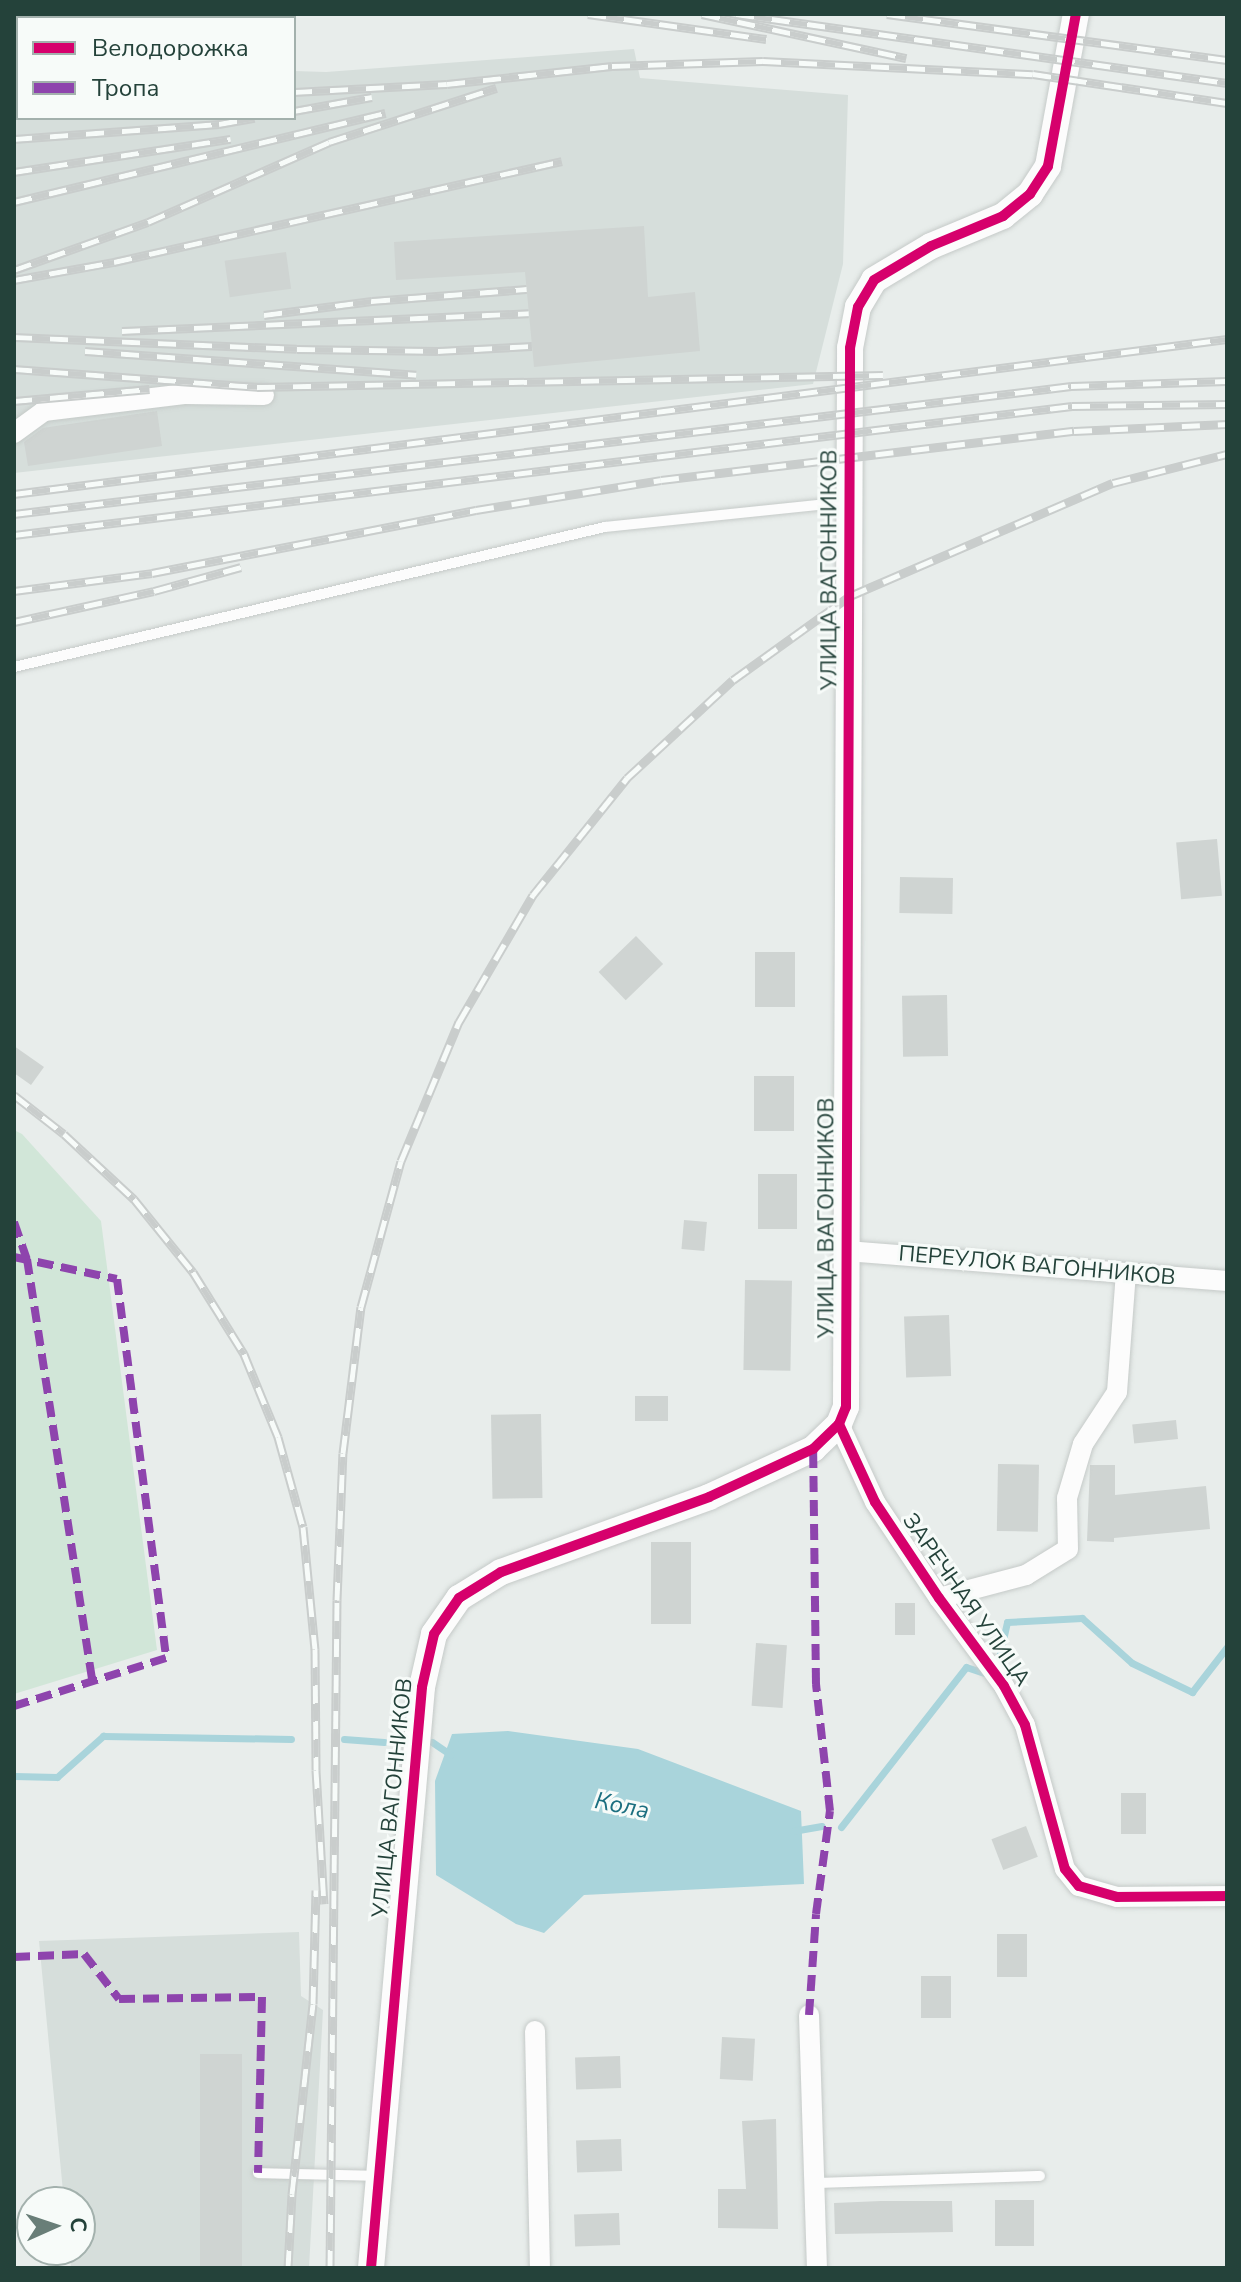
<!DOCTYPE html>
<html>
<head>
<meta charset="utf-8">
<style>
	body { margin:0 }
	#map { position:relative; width:1241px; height:2282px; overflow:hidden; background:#e8edeb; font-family:"Nunito Sans",sans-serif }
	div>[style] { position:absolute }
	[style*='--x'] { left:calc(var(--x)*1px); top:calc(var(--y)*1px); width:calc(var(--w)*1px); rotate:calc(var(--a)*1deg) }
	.built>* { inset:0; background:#d6dedb }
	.green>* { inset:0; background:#d1e6d8 }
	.water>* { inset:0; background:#a9d4db }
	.stream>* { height:7px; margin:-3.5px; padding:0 3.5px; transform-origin:3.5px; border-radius:3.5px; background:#a9d4db }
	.building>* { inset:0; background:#cfd4d2; transform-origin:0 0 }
	.roads { filter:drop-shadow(0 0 2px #c5cac8) drop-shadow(0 0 2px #c5cac8) }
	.service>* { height:10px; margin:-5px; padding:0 5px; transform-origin:5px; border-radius:5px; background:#fcfcfc }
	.minor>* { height:20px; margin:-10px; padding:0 10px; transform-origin:10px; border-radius:10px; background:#fcfcfc }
	.tertiary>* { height:26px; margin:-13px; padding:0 13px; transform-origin:13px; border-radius:13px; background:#fcfcfc }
	.rail>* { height:9px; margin-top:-4.5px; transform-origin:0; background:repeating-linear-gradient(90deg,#f7fbf9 0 18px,#c9cdcc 0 36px); box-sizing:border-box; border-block:2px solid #c9cdcc }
	.quiet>* { height:8px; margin-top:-4px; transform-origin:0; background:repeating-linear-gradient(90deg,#8e44ad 0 16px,transparent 0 24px) }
	.cycleway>* { height:10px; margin:-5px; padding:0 5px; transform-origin:5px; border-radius:5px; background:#d6006c }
	span { translate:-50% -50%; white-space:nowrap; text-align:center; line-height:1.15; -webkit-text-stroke:6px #f7fbf9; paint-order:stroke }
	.street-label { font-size:22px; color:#24423a }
	.water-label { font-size:24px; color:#1c6f80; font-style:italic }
	.frame { position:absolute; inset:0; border:16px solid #24423a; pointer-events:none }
	.legend { position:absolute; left:16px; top:16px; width:280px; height:104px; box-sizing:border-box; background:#f7fbf9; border:2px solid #a3b1ad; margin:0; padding:10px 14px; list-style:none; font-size:24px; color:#24423a }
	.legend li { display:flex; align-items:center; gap:16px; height:40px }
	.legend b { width:40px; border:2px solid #a3b1ad }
	.north { position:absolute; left:16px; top:2186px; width:80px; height:80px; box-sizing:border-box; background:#f7fbf9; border:2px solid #a3b1ad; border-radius:50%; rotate:87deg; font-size:22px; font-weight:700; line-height:32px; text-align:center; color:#24423a }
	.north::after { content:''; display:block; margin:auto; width:28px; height:36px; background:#697e78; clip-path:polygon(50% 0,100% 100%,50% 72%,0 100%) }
</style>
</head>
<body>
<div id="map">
	<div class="built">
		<i style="clip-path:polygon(634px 49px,640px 78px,848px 95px,843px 264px,813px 384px,14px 473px,14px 65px,18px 65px,18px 118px,294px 118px,294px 71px,326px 72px)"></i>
		<i style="clip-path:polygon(299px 1932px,301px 1996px,323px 2010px,309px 2268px,71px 2268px,69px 2250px,80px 2250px,80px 2202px,64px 2202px,39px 1941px)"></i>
	</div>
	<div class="green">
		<i style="clip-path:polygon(14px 1130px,22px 1134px,101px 1221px,157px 1650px,14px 1694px)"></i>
	</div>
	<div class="water">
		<i style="clip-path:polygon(508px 1731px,638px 1749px,801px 1811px,804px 1884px,584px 1895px,544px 1933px,516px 1924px,436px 1875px,435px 1781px,452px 1734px)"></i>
	</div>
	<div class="stream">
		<i style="--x:998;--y:1662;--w:41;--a:-77.3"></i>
		<i style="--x:1007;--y:1622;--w:75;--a:-3.1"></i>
		<i style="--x:1082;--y:1618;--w:67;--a:42"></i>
		<i style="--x:1132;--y:1663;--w:67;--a:25.8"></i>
		<i style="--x:1192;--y:1692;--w:57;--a:-52.1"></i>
		<i style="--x:344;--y:1739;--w:40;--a:4.3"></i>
		<i style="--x:432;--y:1742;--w:22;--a:34"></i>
		<i style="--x:14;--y:1776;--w:43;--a:1.3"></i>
		<i style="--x:57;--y:1777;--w:62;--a:-41.7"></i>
		<i style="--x:103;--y:1736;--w:188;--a:0.9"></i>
		<i style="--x:841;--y:1827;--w:203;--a:-52"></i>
		<i style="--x:966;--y:1667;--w:19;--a:18"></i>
		<i style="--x:793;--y:1831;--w:29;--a:-10"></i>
	</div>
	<div class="building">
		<i style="clip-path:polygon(644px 226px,648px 297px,695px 292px,700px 351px,534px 367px,525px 272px,396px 280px,394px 242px)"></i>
		<i style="left:286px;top:252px;width:37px;height:62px;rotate:82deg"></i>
		<i style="clip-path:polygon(157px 411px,162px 446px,28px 466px,24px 442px,43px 428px)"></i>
		<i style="left:1217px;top:839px;width:57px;height:41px;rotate:85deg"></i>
		<i style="left:900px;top:877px;width:53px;height:36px;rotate:1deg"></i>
		<i style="left:636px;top:936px;width:39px;height:52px;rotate:46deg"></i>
		<i style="left:755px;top:952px;width:40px;height:55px"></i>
		<i style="left:947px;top:995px;width:61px;height:45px;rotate:89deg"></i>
		<i style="clip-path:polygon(14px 1046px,44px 1067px,31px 1085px,14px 1073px)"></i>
		<i style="left:794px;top:1076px;width:55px;height:40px;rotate:90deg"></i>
		<i style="left:758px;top:1174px;width:39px;height:55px"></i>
		<i style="left:684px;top:1220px;width:23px;height:29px;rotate:5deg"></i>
		<i style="left:745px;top:1280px;width:47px;height:90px;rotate:1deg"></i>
		<i style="left:949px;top:1315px;width:61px;height:45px;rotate:88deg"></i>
		<i style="left:635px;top:1396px;width:33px;height:25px"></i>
		<i style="left:541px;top:1414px;width:84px;height:50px;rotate:89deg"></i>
		<i style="left:1176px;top:1420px;width:19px;height:44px;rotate:84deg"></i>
		<i style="left:998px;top:1464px;width:41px;height:67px;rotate:1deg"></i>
		<i style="clip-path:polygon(1090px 1465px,1115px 1465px,1115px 1495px,1206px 1486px,1210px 1529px,1114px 1538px,1114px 1542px,1087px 1541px)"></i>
		<i style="left:651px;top:1542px;width:40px;height:82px"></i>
		<i style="left:895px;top:1603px;width:20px;height:32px"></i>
		<i style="left:756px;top:1643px;width:31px;height:63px;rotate:4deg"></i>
		<i style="left:1121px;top:1793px;width:25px;height:41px"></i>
		<i style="left:1026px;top:1826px;width:33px;height:37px;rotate:69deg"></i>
		<i style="left:997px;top:1934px;width:30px;height:43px"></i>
		<i style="left:921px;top:1976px;width:30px;height:42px"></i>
		<i style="left:722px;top:2037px;width:33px;height:42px;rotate:3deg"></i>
		<i style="left:200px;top:2054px;width:42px;height:214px"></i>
		<i style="left:620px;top:2056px;width:32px;height:45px;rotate:88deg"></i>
		<i style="clip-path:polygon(776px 2119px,778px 2229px,718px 2228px,718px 2189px,746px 2189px,742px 2121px)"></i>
		<i style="left:621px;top:2139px;width:32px;height:45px;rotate:88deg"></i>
		<i style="left:995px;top:2200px;width:39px;height:46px"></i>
		<i style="clip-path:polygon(881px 2201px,952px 2201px,953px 2232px,835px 2234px,834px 2203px)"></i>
		<i style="left:619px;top:2213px;width:32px;height:45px;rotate:88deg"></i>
	</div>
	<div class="roads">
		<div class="service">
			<i style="--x:14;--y:667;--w:607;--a:-13.33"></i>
			<i style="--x:605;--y:527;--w:245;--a:-5.9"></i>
			<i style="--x:258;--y:2173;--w:119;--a:1.4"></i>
			<i style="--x:814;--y:2183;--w:226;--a:-1.8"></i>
		</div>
		<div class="minor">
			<i style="--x:14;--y:433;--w:37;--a:-36"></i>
			<i style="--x:44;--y:411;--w:141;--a:-6.9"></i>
			<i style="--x:184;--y:394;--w:80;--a:0.7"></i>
			<i style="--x:847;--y:1251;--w:381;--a:4.5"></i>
			<i style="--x:839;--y:1424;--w:86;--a:65.2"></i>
			<i style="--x:875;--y:1502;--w:115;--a:56.3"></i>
			<i style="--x:939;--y:1598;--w:109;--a:53.5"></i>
			<i style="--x:1004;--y:1686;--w:44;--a:61.7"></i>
			<i style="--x:1025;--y:1725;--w:149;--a:74.5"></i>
			<i style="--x:1065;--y:1869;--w:22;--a:51"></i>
			<i style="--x:1079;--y:1886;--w:40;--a:16"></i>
			<i style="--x:1117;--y:1897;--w:110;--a:-0.5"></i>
			<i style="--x:939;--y:1598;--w:90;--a:-14.8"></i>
			<i style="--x:1026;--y:1575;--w:49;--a:-31.8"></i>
			<i style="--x:1068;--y:1549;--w:51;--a:-91.1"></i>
			<i style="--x:1067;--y:1498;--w:56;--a:-73.5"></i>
			<i style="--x:1083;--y:1444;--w:62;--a:-56.8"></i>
			<i style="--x:1117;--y:1392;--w:119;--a:-85.7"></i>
			<i style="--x:809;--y:2015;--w:253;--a:88.2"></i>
			<i style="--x:535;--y:2031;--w:237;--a:88.8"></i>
		</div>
		<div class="tertiary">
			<i style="--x:371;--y:2268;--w:583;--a:-84.98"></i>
			<i style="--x:422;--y:1687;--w:54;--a:-77.2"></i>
			<i style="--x:434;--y:1634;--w:44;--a:-55.2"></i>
			<i style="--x:459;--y:1598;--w:49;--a:-31.8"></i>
			<i style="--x:501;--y:1572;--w:221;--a:-19.8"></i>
			<i style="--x:709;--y:1497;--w:115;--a:-24.8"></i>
			<i style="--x:813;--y:1449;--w:36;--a:-44"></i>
			<i style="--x:839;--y:1424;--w:18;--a:-68"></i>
			<i style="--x:846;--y:1407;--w:1059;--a:-89.78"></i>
			<i style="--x:850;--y:348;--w:42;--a:-79"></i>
			<i style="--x:858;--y:307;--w:31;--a:-59"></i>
			<i style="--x:874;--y:280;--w:66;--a:-30.8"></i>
			<i style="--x:931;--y:246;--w:78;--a:-22.6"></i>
			<i style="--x:1003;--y:216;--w:35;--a:-39"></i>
			<i style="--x:1030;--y:194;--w:33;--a:-57"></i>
			<i style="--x:1048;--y:166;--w:155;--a:-79.6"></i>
		</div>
	</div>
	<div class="rail">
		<i style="--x:588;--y:14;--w:180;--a:8"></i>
		<i style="--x:702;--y:14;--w:209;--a:12.2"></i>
		<i style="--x:736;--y:14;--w:496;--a:8"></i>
		<i style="--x:887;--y:14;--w:343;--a:7.7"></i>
		<i style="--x:14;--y:88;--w:4;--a:14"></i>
		<i style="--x:294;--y:92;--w:153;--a:-3"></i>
		<i style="--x:447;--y:84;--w:166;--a:-6.2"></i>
		<i style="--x:612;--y:66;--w:151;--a:-1.9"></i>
		<i style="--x:763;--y:61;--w:270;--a:2.8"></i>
		<i style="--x:1033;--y:74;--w:196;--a:8.5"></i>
		<i style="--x:294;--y:111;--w:79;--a:-10.2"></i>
		<i style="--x:14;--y:139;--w:206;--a:-4.2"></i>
		<i style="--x:219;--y:124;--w:36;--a:-10"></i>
		<i style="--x:14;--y:172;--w:219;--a:-8.7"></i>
		<i style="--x:14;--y:202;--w:382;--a:-13.5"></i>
		<i style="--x:14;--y:270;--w:142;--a:-19.7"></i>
		<i style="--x:148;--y:222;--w:198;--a:-23.8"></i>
		<i style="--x:329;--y:142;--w:176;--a:-17.9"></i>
		<i style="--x:14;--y:280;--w:102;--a:-10.2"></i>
		<i style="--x:114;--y:262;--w:459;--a:-12.7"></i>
		<i style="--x:264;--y:315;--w:109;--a:-7.4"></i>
		<i style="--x:372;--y:301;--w:155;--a:-4.4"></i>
		<i style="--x:122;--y:331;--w:407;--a:-2.5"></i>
		<i style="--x:14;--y:337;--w:283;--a:2.4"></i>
		<i style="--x:297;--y:349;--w:141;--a:0.8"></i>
		<i style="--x:438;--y:351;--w:94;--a:-3"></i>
		<i style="--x:85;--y:351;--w:332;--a:4.1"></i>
		<i style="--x:14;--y:369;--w:244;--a:4.2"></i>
		<i style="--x:257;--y:387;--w:626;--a:-1.1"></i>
		<i style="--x:14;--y:401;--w:136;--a:-5.1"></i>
		<i style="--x:14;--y:494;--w:1223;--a:-7.28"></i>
		<i style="--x:14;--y:514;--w:1065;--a:-6.9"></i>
		<i style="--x:1071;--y:386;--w:156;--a:-1.8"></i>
		<i style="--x:14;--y:535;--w:1066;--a:-6.95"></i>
		<i style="--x:1072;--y:406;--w:155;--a:-0.7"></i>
		<i style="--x:14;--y:591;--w:139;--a:-7.4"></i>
		<i style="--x:152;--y:573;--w:330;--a:-11"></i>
		<i style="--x:476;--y:510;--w:187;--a:-9.2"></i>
		<i style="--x:661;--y:480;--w:416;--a:-6.8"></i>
		<i style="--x:1074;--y:431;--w:153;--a:-2.6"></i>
		<i style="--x:14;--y:622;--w:143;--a:-12.5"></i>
		<i style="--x:154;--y:591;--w:90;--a:-15.4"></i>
		<i style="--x:14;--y:1095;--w:63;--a:38"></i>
		<i style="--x:64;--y:1134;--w:96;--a:42.9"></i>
		<i style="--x:134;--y:1199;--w:94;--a:51.1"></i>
		<i style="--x:193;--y:1272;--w:97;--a:58.1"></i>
		<i style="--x:244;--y:1354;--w:90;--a:67.7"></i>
		<i style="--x:278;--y:1437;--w:93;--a:74.5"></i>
		<i style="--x:303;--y:1527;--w:123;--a:84.4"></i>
		<i style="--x:315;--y:1649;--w:121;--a:89.5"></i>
		<i style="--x:316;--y:1770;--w:134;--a:86.6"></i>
		<i style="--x:288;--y:2268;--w:74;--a:-86.9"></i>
		<i style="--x:292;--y:2194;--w:191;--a:-83.7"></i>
		<i style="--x:313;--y:2004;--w:114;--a:-88.5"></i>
		<i style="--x:330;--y:2268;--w:668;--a:-89.4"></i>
		<i style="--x:337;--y:1600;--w:147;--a:-87.7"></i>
		<i style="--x:343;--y:1453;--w:147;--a:-83"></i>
		<i style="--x:361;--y:1307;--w:151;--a:-74.7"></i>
		<i style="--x:401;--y:1161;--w:151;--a:-67.4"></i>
		<i style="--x:459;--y:1022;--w:147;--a:-59.8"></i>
		<i style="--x:533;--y:895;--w:150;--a:-51.2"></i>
		<i style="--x:627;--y:778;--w:144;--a:-42.8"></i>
		<i style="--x:733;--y:680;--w:144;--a:-35.7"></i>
		<i style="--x:850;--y:596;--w:286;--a:-23.3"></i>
		<i style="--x:1113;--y:483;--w:118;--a:-14.3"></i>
	</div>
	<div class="quiet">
		<i style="--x:14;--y:1222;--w:39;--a:71"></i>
		<i style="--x:27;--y:1259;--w:425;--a:81.2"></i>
		<i style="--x:14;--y:1257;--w:105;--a:12.1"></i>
		<i style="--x:117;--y:1279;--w:382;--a:82.6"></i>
		<i style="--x:166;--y:1658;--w:159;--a:162.5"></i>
		<i style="--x:14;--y:1957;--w:70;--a:-2.5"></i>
		<i style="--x:84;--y:1954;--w:57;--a:52.1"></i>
		<i style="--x:119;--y:1999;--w:143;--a:-0.8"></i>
		<i style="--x:262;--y:1997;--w:176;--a:91.3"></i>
		<i style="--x:809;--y:2015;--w:101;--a:-86"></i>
		<i style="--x:816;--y:1914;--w:104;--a:-82.3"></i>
		<i style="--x:830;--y:1811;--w:128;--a:-96.3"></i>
		<i style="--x:816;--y:1684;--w:235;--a:-90.7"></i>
	</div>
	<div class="cycleway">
		<i style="--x:839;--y:1424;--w:86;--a:65.2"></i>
		<i style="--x:875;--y:1502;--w:115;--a:56.3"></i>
		<i style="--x:939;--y:1598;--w:109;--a:53.5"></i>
		<i style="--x:1004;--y:1686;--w:44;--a:61.7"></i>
		<i style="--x:1025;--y:1725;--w:149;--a:74.5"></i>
		<i style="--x:1065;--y:1869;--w:22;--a:51"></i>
		<i style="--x:1079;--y:1886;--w:40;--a:16"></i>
		<i style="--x:1117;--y:1897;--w:110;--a:-0.5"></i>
		<i style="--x:371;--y:2268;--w:583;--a:-84.98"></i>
		<i style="--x:422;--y:1687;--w:54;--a:-77.2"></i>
		<i style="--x:434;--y:1634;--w:44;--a:-55.2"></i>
		<i style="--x:459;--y:1598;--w:49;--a:-31.8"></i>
		<i style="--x:501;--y:1572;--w:221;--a:-19.8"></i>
		<i style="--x:709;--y:1497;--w:115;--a:-24.8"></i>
		<i style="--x:813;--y:1449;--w:36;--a:-44"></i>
		<i style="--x:839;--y:1424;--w:18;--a:-68"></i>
		<i style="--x:846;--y:1407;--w:1059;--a:-89.78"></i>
		<i style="--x:850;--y:348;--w:42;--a:-79"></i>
		<i style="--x:858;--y:307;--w:31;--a:-59"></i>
		<i style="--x:874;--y:280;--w:66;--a:-30.8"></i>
		<i style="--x:931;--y:246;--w:78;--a:-22.6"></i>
		<i style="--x:1003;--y:216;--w:35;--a:-39"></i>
		<i style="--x:1030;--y:194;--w:33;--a:-57"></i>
		<i style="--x:1048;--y:166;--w:155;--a:-79.6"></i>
	</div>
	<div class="street-label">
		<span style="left:830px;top:570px;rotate:-90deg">УЛИЦА ВАГОННИКОВ</span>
		<span style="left:827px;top:1218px;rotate:-90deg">УЛИЦА ВАГОННИКОВ</span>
		<span style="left:1037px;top:1266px;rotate:5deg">ПЕРЕУЛОК ВАГОННИКОВ</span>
		<span style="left:966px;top:1600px;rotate:55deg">ЗАРЕЧНАЯ УЛИЦА</span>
		<span style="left:393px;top:1798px;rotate:-84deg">УЛИЦА ВАГОННИКОВ</span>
	</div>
	<div class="water-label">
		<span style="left:622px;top:1806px;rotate:11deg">Кола</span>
	</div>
	<div class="frame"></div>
	<ul class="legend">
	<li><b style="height:10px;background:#d6006c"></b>Велодорожка</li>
	<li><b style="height:10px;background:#8e44ad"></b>Тропа</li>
	</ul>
	<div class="north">С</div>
</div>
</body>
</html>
